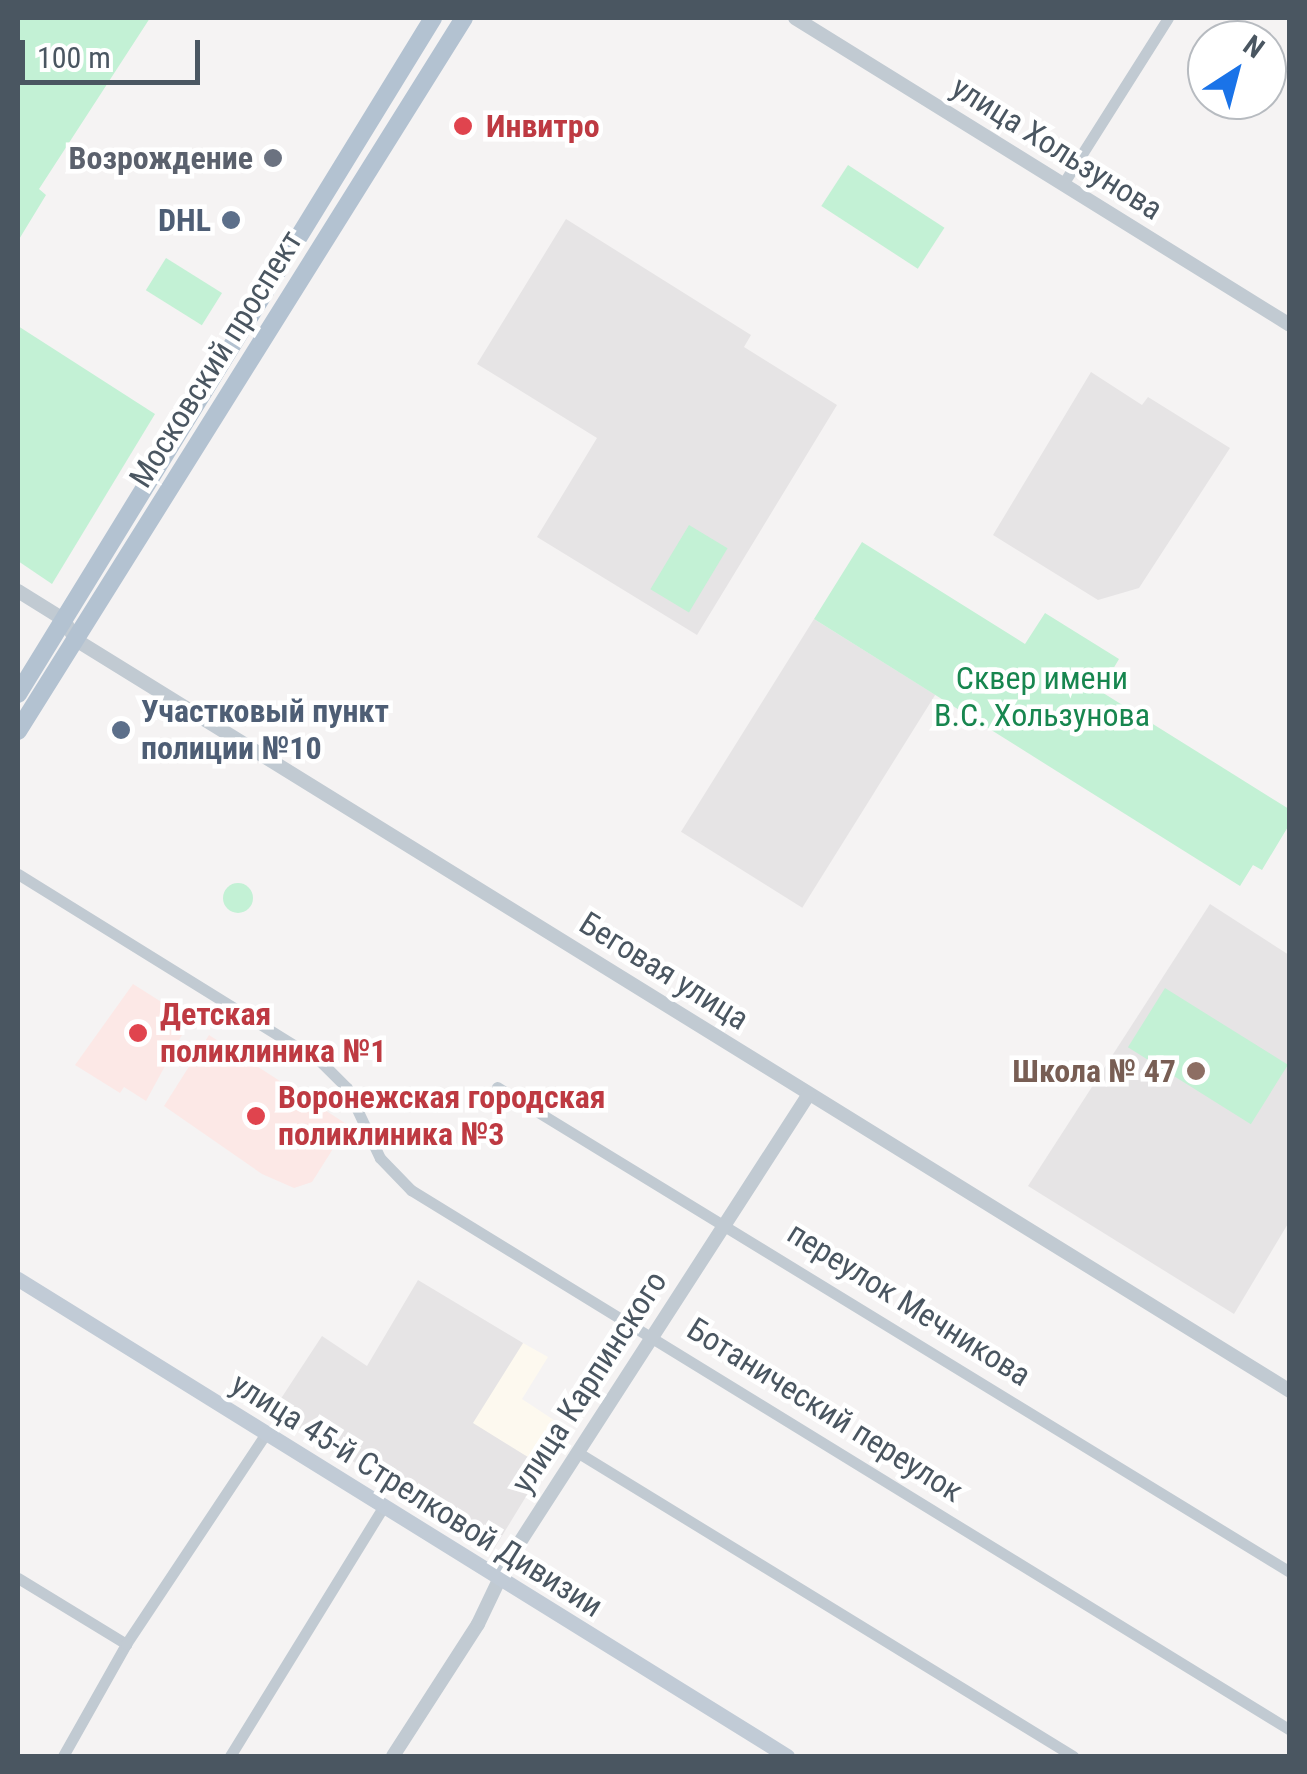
<!DOCTYPE html>
<html>
<head>
<meta charset="utf-8">
<style>
	body { margin:0 }
	#map { position:relative; width:1307px; height:1774px; overflow:hidden; background:#f5f3f3; font-family:"Roboto Condensed",sans-serif }
	div>[style] { position:absolute }
	[style*='--x'] { left:calc(var(--x)*1px); top:calc(var(--y)*1px); width:calc(var(--w)*1px); rotate:calc(var(--a)*1deg) }
	.commercial>* { inset:0; background:#fdf9ef }
	.education>* { inset:0; background:#e6e4e5; transform-origin:0 0 }
	.medical>* { inset:0; background:#fce8e6 }
	.green>* { inset:0; background:#c3f1d5; transform-origin:0 0 }
	.round { border-radius:50% }
	.minor>* { height:11px; margin:-5.5px; padding:0 5.5px; transform-origin:5.5px; border-radius:5.5px; background:#c1cad2 }
	.tertiary>* { height:14px; margin:-7px; padding:0 7px; transform-origin:7px; border-radius:7px; background:#c1cad2 }
	.secondary>* { height:15px; margin:-7.5px; padding:0 7.5px; transform-origin:7.5px; border-radius:7.5px; background:#c1cbd6 }
	.primary>* { height:18px; margin:-9px; padding:0 9px; transform-origin:9px; border-radius:9px; background:#b3c2d1 }
	.dots>* { width:28px; height:28px; translate:-50% -50%; box-sizing:border-box; border:5px solid #fff; border-radius:50% }
	span { translate:-50% -50%; white-space:nowrap; text-align:center; line-height:1.15; -webkit-text-stroke:9px #fff; paint-order:stroke }
	.health-label { font-size:32px; color:#be3a42; font-weight:700 }
	.left { translate:0 -50%; text-align:left }
	.street-label { font-size:32px; color:#4a5661 }
	.worship-label { font-size:32px; color:#5b616d; font-weight:700 }
	.right { translate:-100% -50%; text-align:right }
	.service-label { font-size:32px; color:#4e5e75; font-weight:700 }
	.park-label { font-size:32px; color:#17864f }
	.education-label { font-size:32px; color:#785e54; font-weight:700 }
	.frame { position:absolute; inset:0; border:20px solid #4a5661; pointer-events:none }
	.north { position:absolute; left:1187px; top:20px; width:100px; height:100px; box-sizing:border-box; background:#fff; border:2px solid #b7bbc0; border-radius:50%; rotate:36deg; font-size:28px; font-weight:700; line-height:40px; text-align:center; color:#4a5661 }
	.north::after { content:''; display:block; margin:auto; width:35px; height:45px; background:#1a73e8; clip-path:polygon(50% 0,100% 100%,50% 72%,0 100%) }
	.scale { position:absolute; left:20px; top:40px; width:180px; height:45px; box-sizing:border-box; border:5px solid #4a5661; border-top:0; padding-left:12px; font-size:30px; line-height:35px; white-space:nowrap; color:#4a5661; -webkit-text-stroke:8px #fff; paint-order:stroke }
</style>
</head>
<body>
<div id="map">
	<div class="commercial">
		<i style="clip-path:polygon(523px 1343px,548px 1357px,522px 1399px,569px 1430px,544px 1467px,472px 1423px)"></i>
	</div>
	<div class="education">
		<i style="clip-path:polygon(566px 219px,751px 335px,744px 347px,837px 405px,697px 635px,537px 537px,597px 438px,477px 364px)"></i>
		<i style="clip-path:polygon(1091px 372px,1142px 405px,1148px 397px,1230px 448px,1139px 588px,1098px 600px,993px 535px)"></i>
		<i style="left:814px;top:619px;width:143px;height:251px;rotate:32deg"></i>
		<i style="clip-path:polygon(1210px 904px,1289px 955px,1289px 1222px,1234px 1314px,1028px 1186px)"></i>
		<i style="clip-path:polygon(418px 1280px,523px 1343px,473px 1423px,544px 1467px,494px 1549px,280px 1416px,280px 1400px,322px 1336px,367px 1366px)"></i>
	</div>
	<div class="medical">
		<i style="clip-path:polygon(133px 984px,190px 1020px,146px 1101px,124px 1087px,120px 1093px,75px 1065px)"></i>
		<i style="clip-path:polygon(209px 1035px,348px 1125px,312px 1182px,294px 1188px,262px 1174px,164px 1106px)"></i>
	</div>
	<div class="green">
		<i style="clip-path:polygon(18px 18px,150px 18px,39px 189px,46px 195px,18px 241px)"></i>
		<i style="left:848px;top:165px;width:115px;height:49px;rotate:33deg"></i>
		<i style="left:166px;top:258px;width:66px;height:38px;rotate:32deg"></i>
		<i style="clip-path:polygon(18px 326px,155px 414px,52px 584px,18px 561px)"></i>
		<i style="left:689px;top:525px;width:45px;height:75px;rotate:31deg"></i>
		<i style="clip-path:polygon(862px 542px,1025px 644px,1045px 613px,1119px 659px,1100px 691px,1289px 809px,1289px 825px,1262px 870px,1253px 865px,1240px 886px,814px 619px)"></i>
		<i class="round" style="left:223px;top:883px;width:30px;height:30px"></i>
		<i style="left:1165px;top:988px;width:145px;height:70px;rotate:32deg"></i>
	</div>
	<div class="minor">
		<i style="--x:1063;--y:184;--w:196;--a:-57.7"></i>
		<i style="--x:18;--y:874;--w:357;--a:31.8"></i>
		<i style="--x:321;--y:1062;--w:37;--a:45"></i>
		<i style="--x:347;--y:1088;--w:77;--a:64.8"></i>
		<i style="--x:380;--y:1158;--w:45;--a:45.9"></i>
		<i style="--x:411;--y:1190;--w:1032;--a:31.56"></i>
		<i style="--x:497;--y:1087;--w:930;--a:31.45"></i>
		<i style="--x:577;--y:1452;--w:582;--a:31.5"></i>
		<i style="--x:18;--y:1578;--w:127;--a:31.4"></i>
		<i style="--x:63;--y:1756;--w:129;--a:-60.6"></i>
		<i style="--x:126;--y:1644;--w:253;--a:-56.4"></i>
		<i style="--x:230;--y:1756;--w:292;--a:-58.4"></i>
	</div>
	<div class="tertiary">
		<i style="--x:795;--y:18;--w:582;--a:31.81"></i>
		<i style="--x:18;--y:591;--w:53;--a:31.9"></i>
		<i style="--x:63;--y:619;--w:25;--a:58"></i>
		<i style="--x:76;--y:640;--w:1428;--a:31.74"></i>
		<i style="--x:393;--y:1756;--w:157;--a:-57.2"></i>
		<i style="--x:478;--y:1624;--w:72;--a:-64.5"></i>
		<i style="--x:509;--y:1559;--w:553;--a:-57.17"></i>
	</div>
	<div class="secondary">
		<i style="--x:18;--y:1279;--w:905;--a:31.81"></i>
	</div>
	<div class="primary">
		<i style="--x:18;--y:694;--w:793;--a:-58.45"></i>
		<i style="--x:18;--y:731;--w:841;--a:-57.97"></i>
	</div>
	<div class="dots">
		<i style="left:463px;top:126px;background:#e0444e"></i>
		<i style="left:273px;top:158px;background:#6b7280"></i>
		<i style="left:231px;top:220px;background:#5c6f8a"></i>
		<i style="left:121px;top:730px;background:#5c6f8a"></i>
		<i style="left:138px;top:1033px;background:#e0444e"></i>
		<i style="left:1196px;top:1071px;background:#8d6e63"></i>
		<i style="left:256px;top:1116px;background:#e0444e"></i>
	</div>
	<div class="health-label">
		<span class="left" style="left:486px;top:126px">Инвитро</span>
		<span class="left" style="left:160px;top:1033px">Детская<br>поликлиника №1</span>
		<span class="left" style="left:278px;top:1116px">Воронежская городская<br>поликлиника №3</span>
	</div>
	<div class="street-label">
		<span style="left:1057px;top:148px;rotate:32deg">улица Хользунова</span>
		<span style="left:216px;top:359px;rotate:-58deg">Московский проспект</span>
		<span style="left:664px;top:971px;rotate:32deg">Беговая улица</span>
		<span style="left:909px;top:1304px;rotate:32deg">переулок Мечникова</span>
		<span style="left:589px;top:1382px;rotate:-57deg">улица Карпинского</span>
		<span style="left:825px;top:1410px;rotate:32deg">Ботанический переулок</span>
		<span style="left:417px;top:1495px;rotate:32deg">улица 45-й Стрелковой Дивизии</span>
	</div>
	<div class="worship-label">
		<span class="right" style="left:253px;top:158px">Возрождение</span>
	</div>
	<div class="service-label">
		<span class="right" style="left:211px;top:220px">DHL</span>
		<span class="left" style="left:141px;top:730px">Участковый пункт<br>полиции №10</span>
	</div>
	<div class="park-label">
		<span style="left:1042px;top:697px">Сквер имени<br>В.С. Хользунова</span>
	</div>
	<div class="education-label">
		<span class="right" style="left:1176px;top:1071px">Школа № 47</span>
	</div>
	<div class="frame"></div>
	<div class="north">N</div>
	<div class="scale">100 m</div>
</div>
</body>
</html>
